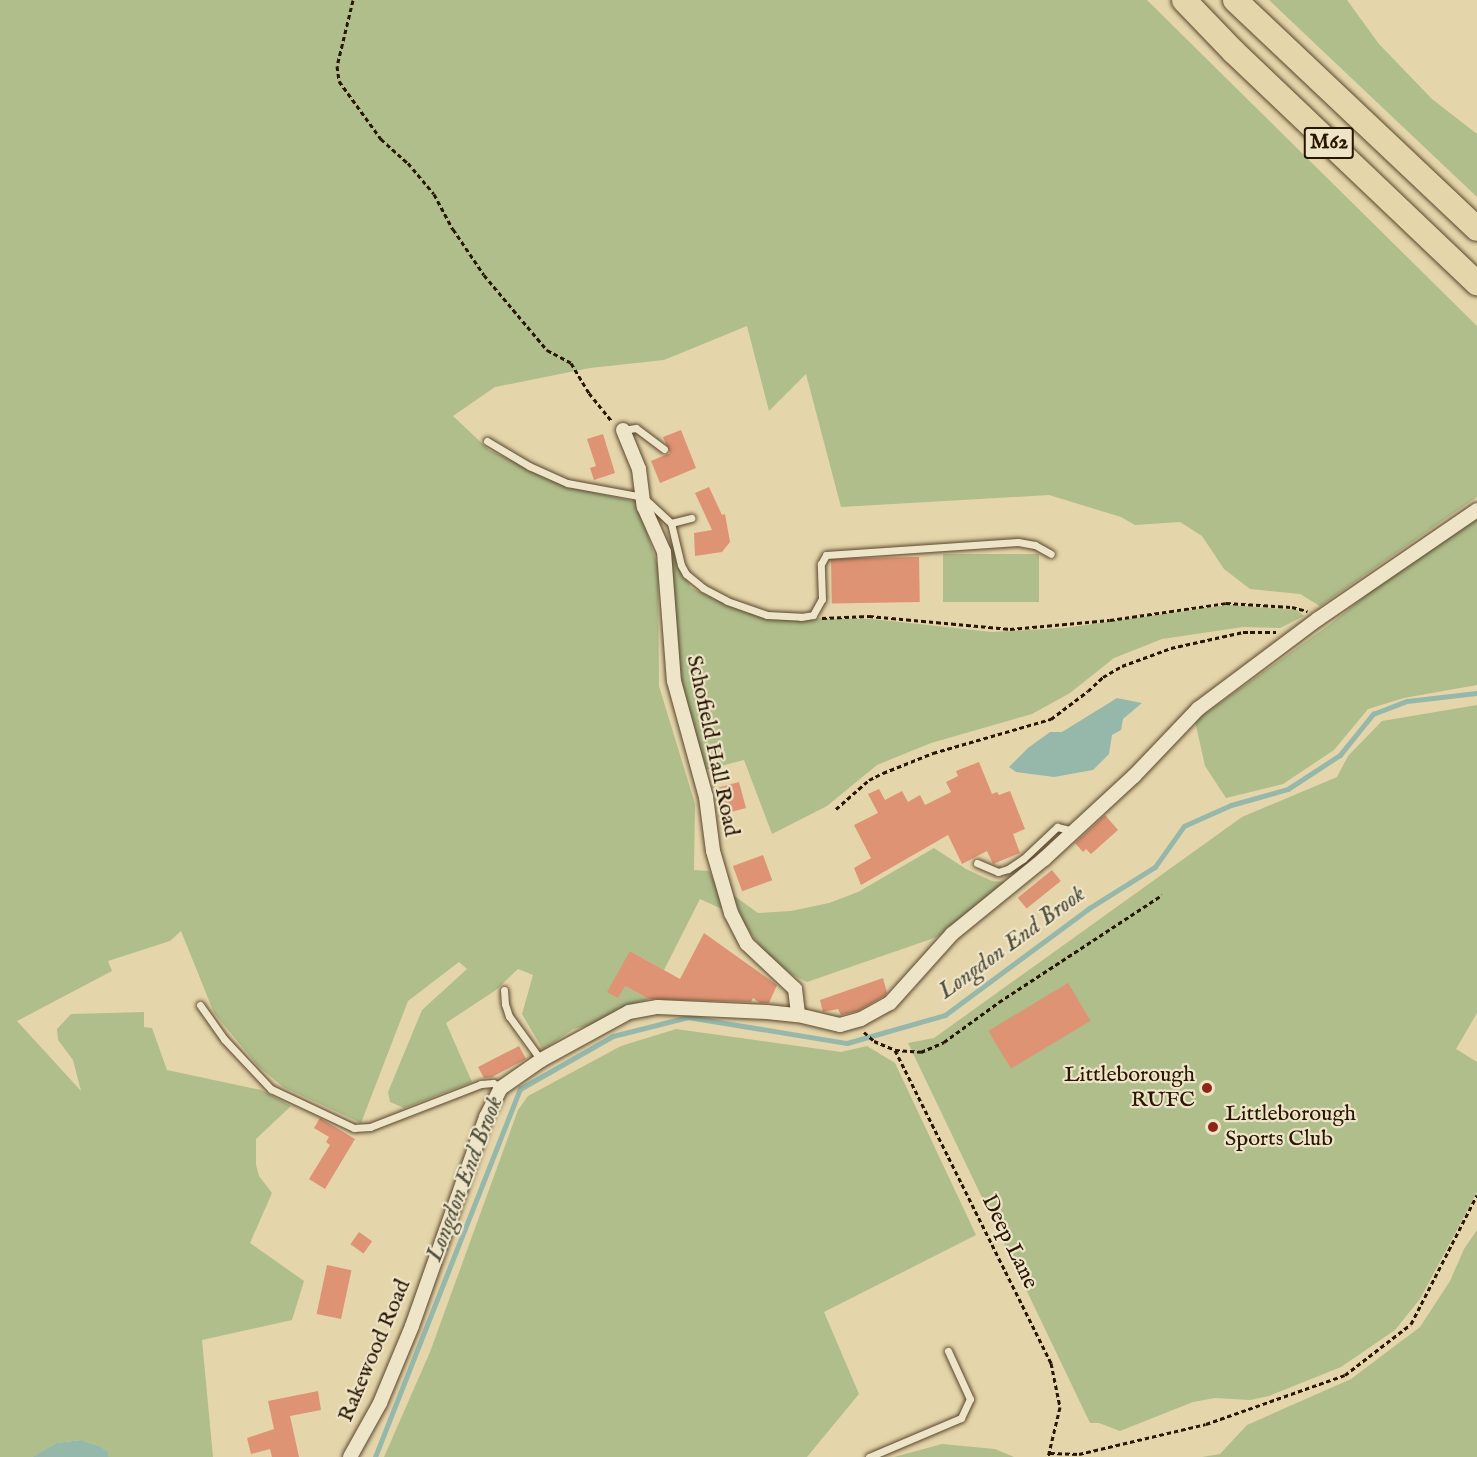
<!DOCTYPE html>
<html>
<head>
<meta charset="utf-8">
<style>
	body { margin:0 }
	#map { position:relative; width:1477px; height:1457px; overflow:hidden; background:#e5d5aa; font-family:"IM FELL English",serif }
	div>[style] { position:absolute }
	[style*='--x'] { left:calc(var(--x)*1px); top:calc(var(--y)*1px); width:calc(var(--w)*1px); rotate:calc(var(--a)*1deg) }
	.green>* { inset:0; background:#b0be8c; transform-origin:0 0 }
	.water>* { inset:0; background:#96b8ab }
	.stream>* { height:4.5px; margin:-2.25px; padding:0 2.25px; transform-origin:2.25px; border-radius:2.25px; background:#96b8ab }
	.building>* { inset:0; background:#de9374; transform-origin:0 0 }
	.path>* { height:3px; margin-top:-1.5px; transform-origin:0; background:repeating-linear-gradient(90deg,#291602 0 4.5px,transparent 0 7.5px) }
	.roads { filter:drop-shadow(0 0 2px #58462c) drop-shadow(0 0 2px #58462c) }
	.service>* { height:7px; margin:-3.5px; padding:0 3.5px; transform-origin:3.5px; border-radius:3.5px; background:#eee4c8 }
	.minor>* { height:14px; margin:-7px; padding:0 7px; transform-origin:7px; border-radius:7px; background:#eee4c8 }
	.motorway>* { height:24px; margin:-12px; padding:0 12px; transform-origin:12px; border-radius:12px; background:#e5d5aa }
	.dots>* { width:16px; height:16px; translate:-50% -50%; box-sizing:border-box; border:3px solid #eee4c8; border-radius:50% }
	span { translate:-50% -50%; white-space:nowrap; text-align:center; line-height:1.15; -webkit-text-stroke:4.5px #eee4c8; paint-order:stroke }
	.shield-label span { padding:2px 4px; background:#eee4c8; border:2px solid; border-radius:4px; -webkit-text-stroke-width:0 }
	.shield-label { font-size:21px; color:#291602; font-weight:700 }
	.street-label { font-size:22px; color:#291602 }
	.poi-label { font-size:22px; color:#291602 }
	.right { translate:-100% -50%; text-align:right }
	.left { translate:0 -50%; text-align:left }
	.water-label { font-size:24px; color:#4f4f3d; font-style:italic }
</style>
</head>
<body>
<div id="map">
	<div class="green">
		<i style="clip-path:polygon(0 0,1147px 0,1477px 326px,1477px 497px,1320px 606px,1300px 594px,1250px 589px,1224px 569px,1202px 536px,1180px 522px,1135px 525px,1121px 517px,1049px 495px,841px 507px,806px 374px,769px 411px,747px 326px,664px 360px,590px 368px,495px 387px,453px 416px,489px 450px,569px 487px,637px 502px,658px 567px,659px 686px,695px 804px,694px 870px,709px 871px,724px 900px,722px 909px,700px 899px,664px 970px,630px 951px,625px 986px,649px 999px,618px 1009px,592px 1025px,573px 1029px,543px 1050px,522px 1014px,533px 975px,518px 969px,496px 990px,446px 1023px,472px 1082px,404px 1108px,390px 1102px,388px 1092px,422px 1010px,467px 969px,459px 962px,408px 1001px,361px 1123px,283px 1087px,258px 1066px,214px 1013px,181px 931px,170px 941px,108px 961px,112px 971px,17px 1021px,81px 1091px,73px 1060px,58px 1040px,57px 1029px,71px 1014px,144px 1012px,144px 1027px,152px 1028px,167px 1070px,261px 1090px,291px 1106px,256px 1139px,256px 1165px,259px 1176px,272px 1193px,250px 1243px,304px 1281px,292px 1320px,202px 1340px,213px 1457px,109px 1457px,108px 1451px,99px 1446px,81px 1440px,56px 1443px,32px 1457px,0 1457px)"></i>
		<i style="clip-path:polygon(1269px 0,1347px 0,1379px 44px,1432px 99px,1477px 134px,1477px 197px)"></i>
		<i style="clip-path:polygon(1477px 517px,1477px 685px,1404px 698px,1368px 709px,1334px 750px,1283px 784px,1226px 798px,1205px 766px,1195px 721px,1329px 625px,1419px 553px)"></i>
		<i style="clip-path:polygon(656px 519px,691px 588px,726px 604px,768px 618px,872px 619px,992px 632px,1064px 628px,1228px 605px,1297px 610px,1304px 616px,1280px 628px,1243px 627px,1162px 639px,1114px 658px,1070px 693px,1032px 714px,931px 743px,877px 765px,827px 806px,772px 834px,744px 760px,705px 770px,680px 683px)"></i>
		<i style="left:943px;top:554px;width:96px;height:48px"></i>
		<i style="clip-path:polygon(1477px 705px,1477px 1013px,1456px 1049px,1477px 1062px,1477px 1192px,1420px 1299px,1395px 1330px,1341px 1367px,1269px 1396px,1250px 1400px,1215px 1398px,1193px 1402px,1120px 1431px,1099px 1423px,1090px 1423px,908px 1043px,934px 1038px,1242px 817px,1337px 777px,1348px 756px,1382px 721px)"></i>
		<i style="clip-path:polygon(934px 848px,966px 869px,992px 881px,1006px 882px,937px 937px,807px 982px,791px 974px,763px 950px,745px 925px,733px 895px,758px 913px,791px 911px,829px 903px,858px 892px)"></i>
		<i style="clip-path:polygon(676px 1029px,841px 1052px,867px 1046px,895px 1063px,976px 1235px,824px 1312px,859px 1394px,807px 1457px,384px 1457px,430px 1352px,518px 1110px,528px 1096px,621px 1046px)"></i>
		<i style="clip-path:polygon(1477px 1230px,1477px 1457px,1202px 1457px,1220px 1454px,1247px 1425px,1351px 1379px,1420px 1327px,1450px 1281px,1464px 1249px)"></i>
		<i style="clip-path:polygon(942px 1444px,995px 1449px,1014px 1457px,894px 1457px)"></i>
	</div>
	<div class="water">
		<i style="clip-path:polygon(1117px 698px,1142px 703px,1123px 719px,1121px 730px,1112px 735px,1109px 754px,1093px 770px,1054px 777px,1016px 772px,1009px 767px,1028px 748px,1050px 732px,1062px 732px)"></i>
		<i style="clip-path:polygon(81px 1440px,99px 1446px,108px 1451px,109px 1457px,32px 1457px,56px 1443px)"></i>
	</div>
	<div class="stream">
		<i style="--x:375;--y:1457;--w:396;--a:-68.5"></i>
		<i style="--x:520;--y:1089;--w:107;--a:-29.7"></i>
		<i style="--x:613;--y:1036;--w:77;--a:-14.2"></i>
		<i style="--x:688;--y:1017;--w:161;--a:9.3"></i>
		<i style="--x:847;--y:1043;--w:102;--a:-15.9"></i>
		<i style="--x:945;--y:1015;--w:178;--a:-36.5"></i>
		<i style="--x:1088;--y:909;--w:79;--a:-32.1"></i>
		<i style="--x:1155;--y:867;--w:50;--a:-54.7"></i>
		<i style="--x:1184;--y:826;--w:51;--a:-24.1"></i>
		<i style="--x:1231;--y:805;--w:59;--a:-15.7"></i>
		<i style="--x:1288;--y:789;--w:62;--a:-33.2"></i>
		<i style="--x:1340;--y:755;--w:53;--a:-51.2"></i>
		<i style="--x:1373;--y:714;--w:36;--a:-21"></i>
		<i style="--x:1407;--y:701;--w:70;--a:-6.5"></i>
	</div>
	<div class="building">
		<i style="clip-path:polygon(681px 430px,696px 468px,660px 483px,651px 461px,670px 453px,663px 437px)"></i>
		<i style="clip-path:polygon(603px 434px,615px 473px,594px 480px,590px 468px,596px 466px,587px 439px)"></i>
		<i style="clip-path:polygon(709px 487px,722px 515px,725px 514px,730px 542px,722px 552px,695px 556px,694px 533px,712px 530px,695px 493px)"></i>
		<i style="left:919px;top:557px;width:45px;height:88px;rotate:89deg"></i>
		<i style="clip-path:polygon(979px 762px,992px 794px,997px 792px,999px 795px,1010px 791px,1025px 829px,1013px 834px,1020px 853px,993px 864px,987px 851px,962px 864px,948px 835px,861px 885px,854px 868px,871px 858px,854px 825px,878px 813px,868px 794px,879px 789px,885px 800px,902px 791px,908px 802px,920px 795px,925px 805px,951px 792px,946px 782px,958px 776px,956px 771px)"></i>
		<i style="left:739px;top:782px;width:27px;height:21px;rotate:75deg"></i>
		<i style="clip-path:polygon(1105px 815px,1118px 830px,1091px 854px,1086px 849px,1083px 852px,1075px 843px)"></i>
		<i style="left:763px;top:855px;width:27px;height:32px;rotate:70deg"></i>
		<i style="left:1052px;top:870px;width:14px;height:44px;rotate:51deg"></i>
		<i style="clip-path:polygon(704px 933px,777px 985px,769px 1003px,760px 1003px,753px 998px,751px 1002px,649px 999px,625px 986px,618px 998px,607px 992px,630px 951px,680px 979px)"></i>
		<i style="clip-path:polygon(883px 978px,887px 993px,884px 996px,858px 1011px,841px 1015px,838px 1009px,823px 1012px,820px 1000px)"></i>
		<i style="left:1068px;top:983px;width:44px;height:93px;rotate:59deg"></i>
		<i style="clip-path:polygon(519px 1046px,526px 1059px,492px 1077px,484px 1078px,478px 1067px)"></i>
		<i style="clip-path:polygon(320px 1118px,355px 1139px,325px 1189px,309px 1179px,330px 1145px,326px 1142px,329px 1137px,314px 1128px)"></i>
		<i style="left:359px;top:1232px;width:16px;height:15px;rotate:35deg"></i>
		<i style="left:327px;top:1265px;width:25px;height:50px;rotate:12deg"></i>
		<i style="clip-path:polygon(318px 1391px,321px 1410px,290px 1416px,299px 1457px,272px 1457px,270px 1449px,251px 1454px,247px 1438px,274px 1429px,268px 1401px)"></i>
	</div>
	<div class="path">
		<i style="--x:353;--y:0;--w:68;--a:103.6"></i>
		<i style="--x:337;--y:66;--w:15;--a:82"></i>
		<i style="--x:339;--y:81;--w:72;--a:54.1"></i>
		<i style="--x:381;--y:139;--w:36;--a:42"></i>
		<i style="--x:408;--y:163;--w:40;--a:50"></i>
		<i style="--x:434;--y:194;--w:40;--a:62"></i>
		<i style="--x:453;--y:229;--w:55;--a:56"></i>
		<i style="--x:484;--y:275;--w:98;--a:50"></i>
		<i style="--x:547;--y:350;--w:27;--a:28"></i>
		<i style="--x:571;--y:363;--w:35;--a:59"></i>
		<i style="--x:589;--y:393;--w:36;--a:51"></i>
		<i style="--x:822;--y:618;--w:47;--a:-2.4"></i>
		<i style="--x:869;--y:616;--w:142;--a:5.3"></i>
		<i style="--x:1010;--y:629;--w:100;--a:-5.1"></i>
		<i style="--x:1110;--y:620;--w:117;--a:-8.3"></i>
		<i style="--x:1226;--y:603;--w:66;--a:3.5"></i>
		<i style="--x:1292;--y:607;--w:16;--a:15"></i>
		<i style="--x:836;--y:809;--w:44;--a:-41.3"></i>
		<i style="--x:869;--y:780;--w:16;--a:-27"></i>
		<i style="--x:883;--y:773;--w:54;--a:-21.8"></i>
		<i style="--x:933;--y:753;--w:123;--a:-16.1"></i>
		<i style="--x:1051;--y:719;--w:46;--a:-37.1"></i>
		<i style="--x:1088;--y:691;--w:21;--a:-43"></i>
		<i style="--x:1103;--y:677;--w:22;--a:-30"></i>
		<i style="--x:1122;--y:666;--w:52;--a:-20.2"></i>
		<i style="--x:1171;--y:648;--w:74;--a:-12.5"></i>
		<i style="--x:1243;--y:632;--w:33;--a:0"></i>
		<i style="--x:864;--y:1032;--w:13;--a:42"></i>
		<i style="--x:874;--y:1041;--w:23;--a:23"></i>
		<i style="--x:895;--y:1050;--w:26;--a:4"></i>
		<i style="--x:921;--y:1052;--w:25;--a:-23"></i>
		<i style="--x:944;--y:1042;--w:68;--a:-36"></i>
		<i style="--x:999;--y:1002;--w:195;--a:-33.3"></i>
		<i style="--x:895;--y:1050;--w:350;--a:63.5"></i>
		<i style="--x:1051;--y:1363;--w:45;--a:78.4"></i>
		<i style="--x:1060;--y:1407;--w:51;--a:103.5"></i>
		<i style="--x:1050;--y:1453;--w:29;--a:2"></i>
		<i style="--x:1079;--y:1454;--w:130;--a:-13.3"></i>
		<i style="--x:1206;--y:1424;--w:147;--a:-19.4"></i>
		<i style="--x:1345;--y:1375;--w:83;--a:-37.7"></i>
		<i style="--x:1411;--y:1324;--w:145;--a:-62.9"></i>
	</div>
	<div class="roads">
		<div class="service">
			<i style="--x:623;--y:430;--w:13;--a:-9"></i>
			<i style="--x:636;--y:428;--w:35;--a:37"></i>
			<i style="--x:487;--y:441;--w:49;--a:30.8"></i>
			<i style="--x:529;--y:466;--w:42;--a:24.1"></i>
			<i style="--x:567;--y:483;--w:77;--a:10.4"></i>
			<i style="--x:643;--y:497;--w:38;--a:43"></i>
			<i style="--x:671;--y:523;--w:21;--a:-14"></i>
			<i style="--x:671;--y:523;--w:43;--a:76.6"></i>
			<i style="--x:681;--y:565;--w:10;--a:61"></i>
			<i style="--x:686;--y:574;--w:22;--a:39"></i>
			<i style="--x:703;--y:588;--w:27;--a:28"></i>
			<i style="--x:727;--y:601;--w:42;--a:19.3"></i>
			<i style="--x:767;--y:615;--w:34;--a:3"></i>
			<i style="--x:801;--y:617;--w:12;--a:-9"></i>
			<i style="--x:813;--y:615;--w:18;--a:-61"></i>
			<i style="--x:822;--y:599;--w:35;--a:-92"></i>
			<i style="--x:821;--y:564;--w:10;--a:-61"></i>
			<i style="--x:826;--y:555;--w:192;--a:-3.9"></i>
			<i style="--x:1018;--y:542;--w:17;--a:10"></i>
			<i style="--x:1035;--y:545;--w:18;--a:29"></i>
			<i style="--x:977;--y:863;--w:23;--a:23"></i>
			<i style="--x:998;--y:872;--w:10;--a:-17"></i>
			<i style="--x:1008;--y:869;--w:18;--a:-34"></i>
			<i style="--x:1023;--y:859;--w:47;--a:-43.3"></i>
			<i style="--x:1057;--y:827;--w:17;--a:13"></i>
			<i style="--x:504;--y:990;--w:14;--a:86"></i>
			<i style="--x:505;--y:1004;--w:13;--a:72"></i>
			<i style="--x:509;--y:1016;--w:54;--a:54"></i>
			<i style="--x:200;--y:1005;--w:42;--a:54.8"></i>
			<i style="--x:224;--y:1039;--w:69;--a:46.8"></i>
			<i style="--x:271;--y:1089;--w:92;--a:25.2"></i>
			<i style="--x:354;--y:1128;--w:16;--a:-4"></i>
			<i style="--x:370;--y:1127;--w:119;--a:-21.2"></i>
			<i style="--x:481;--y:1084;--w:12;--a:-5"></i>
			<i style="--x:493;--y:1083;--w:9;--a:32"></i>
			<i style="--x:869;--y:1457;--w:100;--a:-23"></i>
			<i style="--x:961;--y:1418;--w:21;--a:-65"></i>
			<i style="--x:970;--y:1399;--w:53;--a:-114.6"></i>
		</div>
		<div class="minor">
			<i style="--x:623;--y:430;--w:42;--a:67.7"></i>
			<i style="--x:639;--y:469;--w:38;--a:83"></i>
			<i style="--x:644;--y:507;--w:49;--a:66"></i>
			<i style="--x:664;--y:552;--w:129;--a:85.6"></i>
			<i style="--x:674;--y:681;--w:120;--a:74.6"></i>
			<i style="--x:706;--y:797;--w:54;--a:82.6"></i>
			<i style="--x:713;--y:851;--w:65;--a:73.8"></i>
			<i style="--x:731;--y:913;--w:35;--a:63"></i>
			<i style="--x:747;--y:944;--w:66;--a:43.2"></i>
			<i style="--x:795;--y:989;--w:26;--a:83"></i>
			<i style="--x:350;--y:1457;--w:62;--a:-60.9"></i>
			<i style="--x:380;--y:1403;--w:83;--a:-67.4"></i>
			<i style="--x:412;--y:1326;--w:222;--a:-70.5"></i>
			<i style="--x:486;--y:1117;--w:33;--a:-63"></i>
			<i style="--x:501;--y:1088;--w:49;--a:-35"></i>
			<i style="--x:541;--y:1060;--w:100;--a:-28.6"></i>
			<i style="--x:629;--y:1012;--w:29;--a:-10"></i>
			<i style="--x:658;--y:1007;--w:109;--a:2.6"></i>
			<i style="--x:767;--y:1012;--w:31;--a:6"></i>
			<i style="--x:798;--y:1015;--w:43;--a:13.4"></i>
			<i style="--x:840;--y:1025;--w:22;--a:-16"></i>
			<i style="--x:861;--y:1019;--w:33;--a:-29"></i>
			<i style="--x:890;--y:1003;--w:93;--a:-48.1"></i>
			<i style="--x:952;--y:934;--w:119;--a:-39.2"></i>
			<i style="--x:1044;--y:859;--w:122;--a:-42.7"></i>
			<i style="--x:1134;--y:776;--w:93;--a:-46.3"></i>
			<i style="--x:1198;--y:709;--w:150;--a:-36.9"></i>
			<i style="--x:1318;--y:619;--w:193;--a:-34.4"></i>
		</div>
		<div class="motorway">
			<i style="--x:1184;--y:0;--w:71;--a:46.1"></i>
			<i style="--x:1233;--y:51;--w:337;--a:43.6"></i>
			<i style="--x:1235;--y:0;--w:333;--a:43.4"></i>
		</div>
	</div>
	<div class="dots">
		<i style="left:1207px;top:1088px;background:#8f2418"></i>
		<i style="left:1213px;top:1127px;background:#8f2418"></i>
	</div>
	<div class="shield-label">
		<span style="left:1329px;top:143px">M62</span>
	</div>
	<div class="street-label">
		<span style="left:712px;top:746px;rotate:78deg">Schofield Hall Road</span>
		<span style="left:1009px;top:1242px;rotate:64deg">Deep Lane</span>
		<span style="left:375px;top:1351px;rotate:-67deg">Rakewood Road</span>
	</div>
	<div class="poi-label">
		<span class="right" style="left:1195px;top:1088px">Littleborough<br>RUFC</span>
		<span class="left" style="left:1225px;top:1127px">Littleborough<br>Sports Club</span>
	</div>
	<div class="water-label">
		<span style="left:1012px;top:943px;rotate:-36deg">Longdon End Brook</span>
		<span style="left:465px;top:1179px;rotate:-69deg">Longdon End Brook</span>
	</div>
</div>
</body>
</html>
